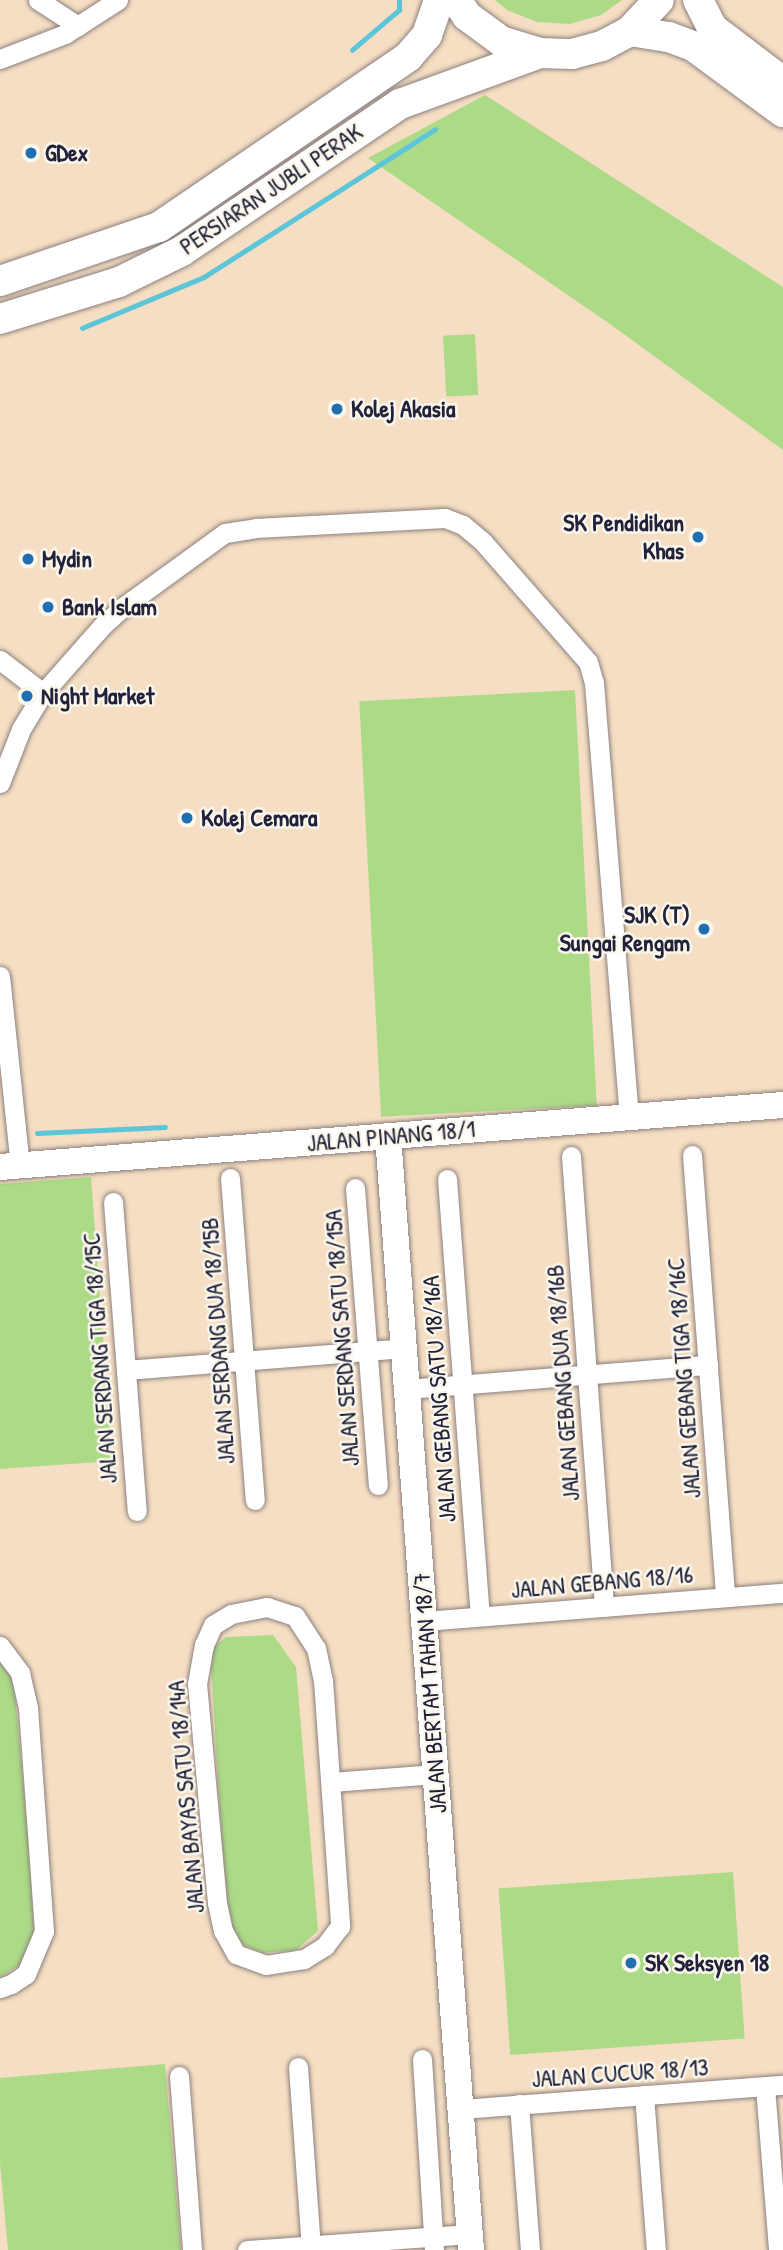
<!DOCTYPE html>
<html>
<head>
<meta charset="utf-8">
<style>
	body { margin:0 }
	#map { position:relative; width:783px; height:2250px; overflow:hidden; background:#f5dec3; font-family:"Patrick Hand",sans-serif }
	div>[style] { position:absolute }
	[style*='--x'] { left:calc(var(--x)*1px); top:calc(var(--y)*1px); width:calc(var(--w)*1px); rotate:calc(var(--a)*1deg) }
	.green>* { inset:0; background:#acda87; transform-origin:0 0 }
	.stream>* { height:4.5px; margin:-2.25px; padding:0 2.25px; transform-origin:2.25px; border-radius:2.25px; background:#5cc5d8 }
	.roads { filter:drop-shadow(0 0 2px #8c807f) drop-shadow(0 0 2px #8c807f) }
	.street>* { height:19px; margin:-9.5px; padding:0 9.5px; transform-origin:9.5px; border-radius:9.5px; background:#fff }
	.secondary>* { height:26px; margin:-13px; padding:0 13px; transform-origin:13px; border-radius:13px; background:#fff }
	.primary>* { height:30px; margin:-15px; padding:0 15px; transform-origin:15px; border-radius:15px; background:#fff }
	.dots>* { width:19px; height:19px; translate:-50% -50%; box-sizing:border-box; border:4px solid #fbf7ec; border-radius:50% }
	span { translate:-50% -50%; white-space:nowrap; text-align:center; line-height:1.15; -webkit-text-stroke:5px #fbf7ec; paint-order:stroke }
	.poi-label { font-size:24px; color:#22223b; font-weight:700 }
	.left { translate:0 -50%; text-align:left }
	.right { translate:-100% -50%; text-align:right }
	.street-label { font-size:24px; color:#22223b }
</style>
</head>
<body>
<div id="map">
	<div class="green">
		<i style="clip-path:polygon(495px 0,622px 0,601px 15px,570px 24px,537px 22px,507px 10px)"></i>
		<i style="clip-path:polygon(485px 95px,783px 287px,783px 450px,610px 324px,368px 158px)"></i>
		<i style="left:475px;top:334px;width:61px;height:32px;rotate:87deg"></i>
		<i style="left:575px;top:690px;width:416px;height:216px;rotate:87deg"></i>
		<i style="clip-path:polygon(91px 1177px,112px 1461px,0 1469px,0 1184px)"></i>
		<i style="clip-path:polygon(273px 1635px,296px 1667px,318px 1931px,296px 1950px,263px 1953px,239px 1943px,227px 1923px,210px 1650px,226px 1637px)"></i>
		<i style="clip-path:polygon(0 1655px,13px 1674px,37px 1927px,21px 1964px,0 1977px)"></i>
		<i style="left:733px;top:1872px;width:167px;height:235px;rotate:86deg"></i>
		<i style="clip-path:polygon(165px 2064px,181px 2250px,8px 2250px,0 2163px,0 2078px)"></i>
	</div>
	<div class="stream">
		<i style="--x:352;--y:50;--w:62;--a:-40.4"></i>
		<i style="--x:399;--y:10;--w:10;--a:-90"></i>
		<i style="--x:82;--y:328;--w:132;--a:-22.7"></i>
		<i style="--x:204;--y:277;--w:274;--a:-32.6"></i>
		<i style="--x:37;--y:1133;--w:128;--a:-2.7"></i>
	</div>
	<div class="roads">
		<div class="street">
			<i style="--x:38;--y:0;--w:48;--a:33"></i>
			<i style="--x:0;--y:59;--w:70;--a:-21"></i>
			<i style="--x:65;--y:34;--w:63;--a:-32.7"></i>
			<i style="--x:0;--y:660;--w:54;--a:37.5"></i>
			<i style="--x:0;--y:783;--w:58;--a:-68.7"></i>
			<i style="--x:21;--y:729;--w:42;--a:-58.6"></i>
			<i style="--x:43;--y:693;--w:89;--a:-48.6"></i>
			<i style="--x:102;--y:626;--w:28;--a:-42"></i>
			<i style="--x:123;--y:607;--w:126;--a:-36"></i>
			<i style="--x:225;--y:533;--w:30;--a:-9"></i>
			<i style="--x:255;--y:528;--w:190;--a:-3"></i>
			<i style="--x:445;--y:518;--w:19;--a:21"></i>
			<i style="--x:463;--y:525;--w:26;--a:40"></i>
			<i style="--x:483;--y:542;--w:159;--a:48.8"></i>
			<i style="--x:588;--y:662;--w:22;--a:74"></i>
			<i style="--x:594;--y:683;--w:435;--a:85.4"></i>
			<i style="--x:0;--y:976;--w:191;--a:84"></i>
			<i style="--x:692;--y:1155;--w:443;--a:85.7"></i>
			<i style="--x:571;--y:1156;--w:452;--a:85.8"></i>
			<i style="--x:230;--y:1178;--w:323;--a:85.6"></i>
			<i style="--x:447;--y:1179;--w:438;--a:85.7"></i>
			<i style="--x:355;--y:1188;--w:298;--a:85.6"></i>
			<i style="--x:113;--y:1202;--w:310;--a:85.6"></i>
			<i style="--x:126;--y:1370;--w:279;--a:-4.5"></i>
			<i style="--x:407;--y:1389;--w:302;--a:-4.6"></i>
			<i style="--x:267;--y:1607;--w:29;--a:18"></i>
			<i style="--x:295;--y:1616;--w:38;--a:57"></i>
			<i style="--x:316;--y:1648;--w:33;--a:78"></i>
			<i style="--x:323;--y:1680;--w:247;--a:86"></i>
			<i style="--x:340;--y:1926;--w:25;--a:127"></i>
			<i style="--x:325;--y:1946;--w:25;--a:148"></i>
			<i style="--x:304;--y:1959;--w:38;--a:171"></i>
			<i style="--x:266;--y:1965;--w:32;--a:-160"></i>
			<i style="--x:236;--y:1954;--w:26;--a:-119"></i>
			<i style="--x:223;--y:1931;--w:29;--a:-102"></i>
			<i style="--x:217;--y:1903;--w:220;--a:-95.2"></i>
			<i style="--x:197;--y:1684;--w:40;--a:-80"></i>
			<i style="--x:204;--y:1645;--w:22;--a:-66"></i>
			<i style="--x:213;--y:1625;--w:21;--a:-31"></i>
			<i style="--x:231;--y:1614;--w:37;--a:-11"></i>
			<i style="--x:424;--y:1621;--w:360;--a:-4.5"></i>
			<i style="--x:0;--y:1646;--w:34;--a:53"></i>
			<i style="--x:20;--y:1673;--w:36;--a:77"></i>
			<i style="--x:28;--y:1708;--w:224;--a:85.9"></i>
			<i style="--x:44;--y:1931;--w:47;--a:112.7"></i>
			<i style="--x:26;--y:1974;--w:18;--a:146"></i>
			<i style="--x:11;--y:1984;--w:12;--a:160"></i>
			<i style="--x:331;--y:1782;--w:105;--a:-4.4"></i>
			<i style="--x:422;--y:2059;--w:191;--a:86.4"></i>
			<i style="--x:298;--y:2067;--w:183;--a:85.9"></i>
			<i style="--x:179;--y:2076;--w:174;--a:85.7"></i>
			<i style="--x:765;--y:2087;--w:164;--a:85.4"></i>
			<i style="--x:644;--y:2095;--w:155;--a:85.6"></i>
			<i style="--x:519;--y:2104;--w:146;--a:85.7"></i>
			<i style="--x:461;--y:2109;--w:323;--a:-4.3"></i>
			<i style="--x:247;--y:2250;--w:224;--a:-4.1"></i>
		</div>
		<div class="secondary">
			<i style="--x:388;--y:1136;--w:1117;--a:85.74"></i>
			<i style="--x:0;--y:1167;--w:785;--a:-4.53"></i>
		</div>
		<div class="primary">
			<i style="--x:456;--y:0;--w:19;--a:55"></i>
			<i style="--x:467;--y:16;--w:42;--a:36.3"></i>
			<i style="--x:501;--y:41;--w:41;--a:17.1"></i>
			<i style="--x:540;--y:53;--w:32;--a:2"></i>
			<i style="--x:572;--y:54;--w:31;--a:-15"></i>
			<i style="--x:602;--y:46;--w:32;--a:-28"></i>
			<i style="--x:630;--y:31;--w:42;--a:-46.9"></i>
			<i style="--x:698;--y:0;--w:31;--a:63"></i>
			<i style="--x:712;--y:28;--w:89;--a:37.3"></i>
			<i style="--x:630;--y:31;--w:39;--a:9"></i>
			<i style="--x:669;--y:37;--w:26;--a:21"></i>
			<i style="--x:693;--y:46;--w:112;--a:36.3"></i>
			<i style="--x:0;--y:281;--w:168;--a:-18.8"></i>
			<i style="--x:159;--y:227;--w:301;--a:-34.3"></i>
			<i style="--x:408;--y:57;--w:29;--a:-49"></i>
			<i style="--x:427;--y:35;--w:37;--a:-71"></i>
			<i style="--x:0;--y:319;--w:125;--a:-17.3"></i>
			<i style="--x:119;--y:282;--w:70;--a:-26.2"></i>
			<i style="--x:182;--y:251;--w:263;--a:-34"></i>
			<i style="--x:400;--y:104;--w:149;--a:-20"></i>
		</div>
	</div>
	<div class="dots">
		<i style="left:31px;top:153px;background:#1f6fb2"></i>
		<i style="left:337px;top:409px;background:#1f6fb2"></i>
		<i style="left:698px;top:537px;background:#1f6fb2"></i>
		<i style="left:28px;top:559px;background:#1f6fb2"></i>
		<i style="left:48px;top:607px;background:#1f6fb2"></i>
		<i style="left:27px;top:696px;background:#1f6fb2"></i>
		<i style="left:187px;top:818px;background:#1f6fb2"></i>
		<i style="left:704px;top:929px;background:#1f6fb2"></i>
		<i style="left:631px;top:1963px;background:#1f6fb2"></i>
	</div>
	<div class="poi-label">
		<span class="left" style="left:45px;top:153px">GDex</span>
		<span class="left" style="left:351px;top:409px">Kolej Akasia</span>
		<span class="right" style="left:684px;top:537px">SK Pendidikan<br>Khas</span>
		<span class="left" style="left:42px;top:559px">Mydin</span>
		<span class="left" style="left:62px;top:607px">Bank Islam</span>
		<span class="left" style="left:41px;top:696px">Night Market</span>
		<span class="left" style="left:201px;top:818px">Kolej Cemara</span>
		<span class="right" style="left:690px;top:929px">SJK (T)<br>Sungai Rengam</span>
		<span class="left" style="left:645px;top:1963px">SK Seksyen 18</span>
	</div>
	<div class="street-label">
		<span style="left:271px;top:189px;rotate:-34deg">PERSIARAN JUBLI PERAK</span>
		<span style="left:391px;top:1136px;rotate:-5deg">JALAN PINANG 18/1</span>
		<span style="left:342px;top:1338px;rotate:-94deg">JALAN SERDANG SATU 18/15A</span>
		<span style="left:218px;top:1341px;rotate:-94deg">JALAN SERDANG DUA 18/15B</span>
		<span style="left:100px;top:1358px;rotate:-94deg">JALAN SERDANG TIGA 18/15C</span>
		<span style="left:684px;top:1378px;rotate:-94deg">JALAN GEBANG TIGA 18/16C</span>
		<span style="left:563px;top:1383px;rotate:-94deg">JALAN GEBANG DUA 18/16B</span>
		<span style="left:439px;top:1399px;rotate:-94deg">JALAN GEBANG SATU 18/16A</span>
		<span style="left:602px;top:1582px;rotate:-5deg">JALAN GEBANG 18/16</span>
		<span style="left:430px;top:1693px;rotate:-94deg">JALAN BERTAM TAHAN 18/7</span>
		<span style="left:186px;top:1797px;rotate:-95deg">JALAN BAYAS SATU 18/14A</span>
		<span style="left:620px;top:2073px;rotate:-4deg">JALAN CUCUR 18/13</span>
	</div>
</div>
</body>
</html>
